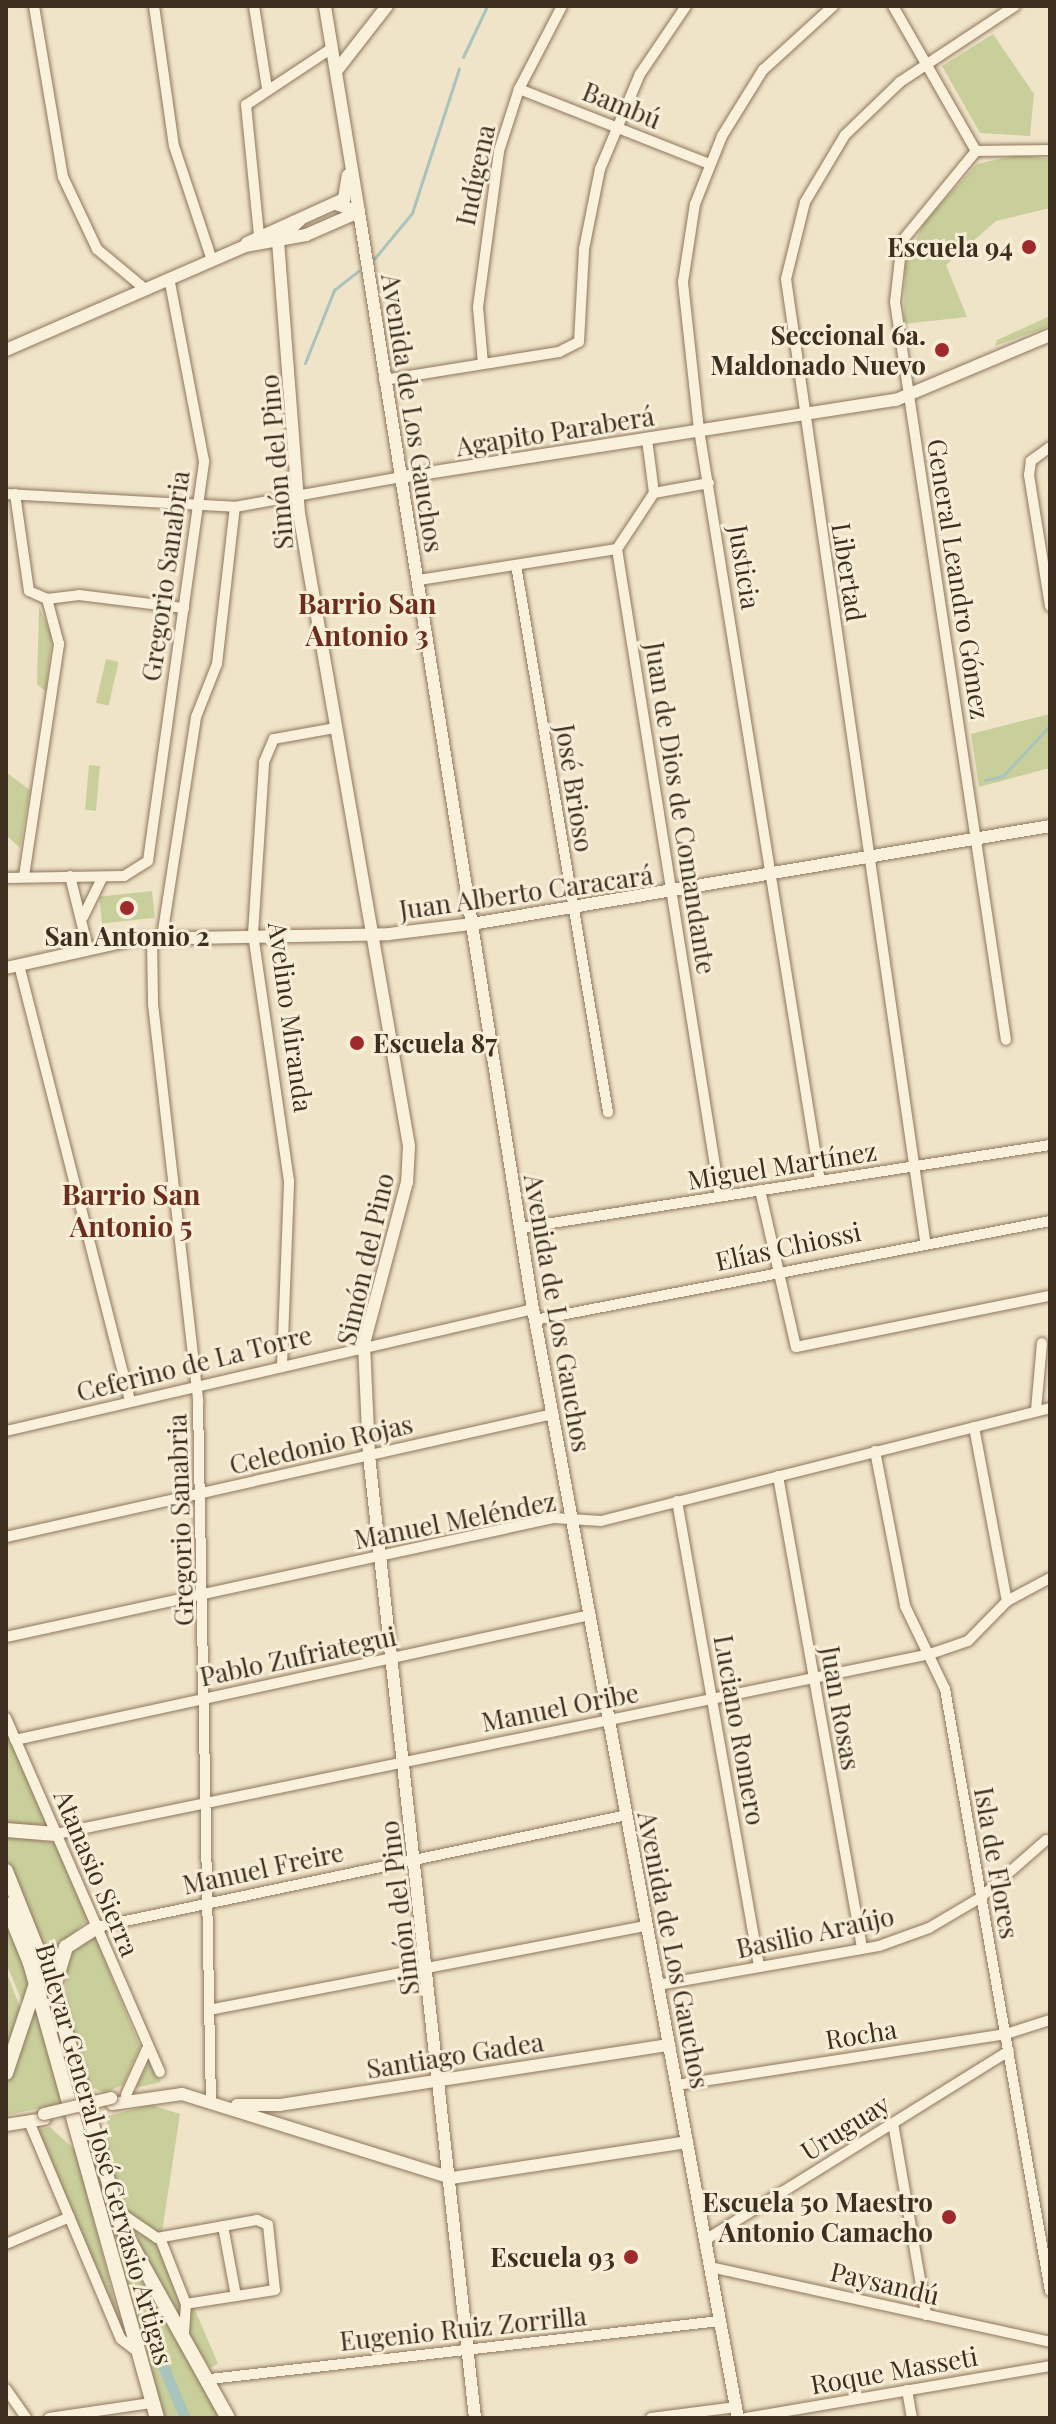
<!DOCTYPE html>
<html>
<head>
<meta charset="utf-8">
<style>
	body { margin:0 }
	#map { position:relative; width:1056px; height:2424px; overflow:hidden; background:#f0e4c8; font-family:"Playfair Display",serif }
	div>[style] { position:absolute }
	[style*='--x'] { left:calc(var(--x)*1px); top:calc(var(--y)*1px); width:calc(var(--w)*1px); rotate:calc(var(--a)*1deg) }
	.green>* { inset:0; background:#c9cf9b; transform-origin:0 0 }
	.stream>* { height:3px; margin:-1.5px; padding:0 1.5px; transform-origin:1.5px; border-radius:1.5px; background:#a9c4bc }
	.canal>* { height:11px; margin:-5.5px; padding:0 5.5px; transform-origin:5.5px; border-radius:5.5px; background:#a9c4bc }
	.roads { filter:drop-shadow(0 0 2px #8d765c) drop-shadow(0 0 2px #8d765c) }
	.minor>* { height:10px; margin:-5px; padding:0 5px; transform-origin:5px; border-radius:5px; background:#faf1dc }
	.tertiary>* { height:12px; margin:-6px; padding:0 6px; transform-origin:6px; border-radius:6px; background:#faf1dc }
	.secondary>* { height:14px; margin:-7px; padding:0 7px; transform-origin:7px; border-radius:7px; background:#faf1dc }
	.bridges { filter:drop-shadow(0 0 2px #8d765c) drop-shadow(0 0 2px #8d765c) }
	.tertiary-bridge>* { height:12px; margin:-6px; padding:0 6px; transform-origin:6px; border-radius:6px; background:#faf1dc }
	.dots>* { width:22px; height:22px; translate:-50% -50%; box-sizing:border-box; border:4px solid #f7eed8; border-radius:50% }
	span { translate:-50% -50%; white-space:nowrap; text-align:center; line-height:1.15; -webkit-text-stroke:6px #f7eed8; paint-order:stroke }
	.street-label { font-size:26px; color:#3d2e20 }
	.poi-label { font-size:26px; color:#3d2e20; font-weight:700 }
	.right { translate:-100% -50%; text-align:right }
	.left { translate:0 -50%; text-align:left }
	.neighbourhood-label { font-size:28px; color:#6b2e1e; font-weight:700 }
	.frame { position:absolute; inset:0; border:8px solid #3d2e20; pointer-events:none }
</style>
</head>
<body>
<div id="map">
	<div class="green">
		<i style="clip-path:polygon(993px 34px,1034px 94px,1030px 136px,980px 133px,942px 66px)"></i>
		<i style="clip-path:polygon(1018px 155px,1050px 159px,1050px 208px,996px 221px,946px 265px,967px 317px,904px 324px,905px 264px,924px 222px,977px 164px)"></i>
		<i style="clip-path:polygon(1050px 316px,1050px 326px,995px 346px,997px 340px)"></i>
		<i style="clip-path:polygon(39px 607px,52px 636px,46px 692px,37px 684px)"></i>
		<i style="left:106px;top:659px;width:13px;height:45px;rotate:13deg"></i>
		<i style="clip-path:polygon(1050px 714px,1050px 768px,979px 787px,971px 734px)"></i>
		<i style="left:89px;top:765px;width:11px;height:45px;rotate:5deg"></i>
		<i style="clip-path:polygon(7px 773px,30px 790px,20px 848px,6px 835px)"></i>
		<i style="left:152px;top:891px;width:27px;height:53px;rotate:84deg"></i>
		<i style="clip-path:polygon(6px 1730px,47px 1826px,47px 1829px,6px 1824px)"></i>
		<i style="clip-path:polygon(6px 1835px,55px 1843px,88px 1919px,62px 1944px,53px 1969px,6px 1858px)"></i>
		<i style="clip-path:polygon(6px 1919px,29px 1982px,24px 2006px,6px 1963px)"></i>
		<i style="clip-path:polygon(94px 1934px,140px 2047px,123px 2085px,104px 2093px,84px 2083px,64px 2008px,68px 1956px)"></i>
		<i style="clip-path:polygon(6px 1971px,21px 2010px,6px 2058px)"></i>
		<i style="clip-path:polygon(36px 2010px,64px 2103px,8px 2115px,6px 2082px)"></i>
		<i style="clip-path:polygon(150px 2059px,161px 2082px,136px 2088px,136px 2087px)"></i>
		<i style="clip-path:polygon(151px 2105px,180px 2114px,162px 2232px,218px 2364px,210px 2368px,154px 2281px,103px 2149px,108px 2116px)"></i>
		<i style="clip-path:polygon(86px 2126px,134px 2268px,223px 2418px,165px 2418px,80px 2128px)"></i>
		<i style="clip-path:polygon(50px 2127px,76px 2151px,121px 2327px,38px 2130px)"></i>
	</div>
	<div class="stream">
		<i style="--x:463;--y:57;--w:56;--a:-64.8"></i>
		<i style="--x:374;--y:259;--w:60;--a:-50.4"></i>
		<i style="--x:412;--y:213;--w:152;--a:-72"></i>
		<i style="--x:305;--y:363;--w:79;--a:-68.3"></i>
		<i style="--x:334;--y:290;--w:31;--a:-38"></i>
		<i style="--x:985;--y:780;--w:18;--a:-13"></i>
		<i style="--x:1003;--y:776;--w:69;--a:-47.3"></i>
	</div>
	<div class="canal">
		<i style="--x:154;--y:2345;--w:79;--a:67"></i>
	</div>
	<div class="roads">
		<div class="minor">
			<i style="--x:34;--y:6;--w:173;--a:80.4"></i>
			<i style="--x:63;--y:177;--w:80;--a:64.7"></i>
			<i style="--x:97;--y:249;--w:62;--a:39.8"></i>
			<i style="--x:154;--y:6;--w:141;--a:81.9"></i>
			<i style="--x:174;--y:146;--w:120;--a:71.6"></i>
			<i style="--x:254;--y:6;--w:83;--a:81"></i>
			<i style="--x:893;--y:6;--w:167;--a:60.2"></i>
			<i style="--x:519;--y:89;--w:202;--a:21.5"></i>
			<i style="--x:976;--y:151;--w:117;--a:129.4"></i>
			<i style="--x:902;--y:241;--w:61;--a:96.5"></i>
			<i style="--x:895;--y:302;--w:746;--a:81.45"></i>
			<i style="--x:976;--y:151;--w:74;--a:-0.8"></i>
			<i style="--x:259;--y:235;--w:131;--a:-95.7"></i>
			<i style="--x:246;--y:105;--w:103;--a:-33.5"></i>
			<i style="--x:483;--y:364;--w:57;--a:-95"></i>
			<i style="--x:478;--y:307;--w:157;--a:-82.3"></i>
			<i style="--x:499;--y:151;--w:65;--a:-72.1"></i>
			<i style="--x:519;--y:89;--w:93;--a:-62.6"></i>
			<i style="--x:384;--y:380;--w:177;--a:-9.1"></i>
			<i style="--x:559;--y:352;--w:22;--a:-27"></i>
			<i style="--x:579;--y:342;--w:93;--a:-86.9"></i>
			<i style="--x:584;--y:249;--w:82;--a:-78.7"></i>
			<i style="--x:600;--y:169;--w:103;--a:-67.2"></i>
			<i style="--x:640;--y:74;--w:82;--a:-55.9"></i>
			<i style="--x:647;--y:439;--w:54;--a:82.6"></i>
			<i style="--x:1050;--y:447;--w:24;--a:144"></i>
			<i style="--x:1031;--y:461;--w:14;--a:98"></i>
			<i style="--x:1029;--y:475;--w:133;--a:80.9"></i>
			<i style="--x:709;--y:483;--w:56;--a:169.7"></i>
			<i style="--x:654;--y:493;--w:67;--a:123.5"></i>
			<i style="--x:617;--y:549;--w:656;--a:80.97"></i>
			<i style="--x:6;--y:494;--w:229;--a:3.2"></i>
			<i style="--x:235;--y:507;--w:170;--a:-10.2"></i>
			<i style="--x:15;--y:494;--w:98;--a:81.8"></i>
			<i style="--x:29;--y:591;--w:20;--a:24"></i>
			<i style="--x:47;--y:599;--w:32;--a:-7"></i>
			<i style="--x:79;--y:595;--w:106;--a:7.1"></i>
			<i style="--x:516;--y:565;--w:555;--a:80.45"></i>
			<i style="--x:419;--y:580;--w:200;--a:-8.9"></i>
			<i style="--x:24;--y:876;--w:235;--a:-81.4"></i>
			<i style="--x:59;--y:644;--w:47;--a:-104.9"></i>
			<i style="--x:70;--y:876;--w:75;--a:76.1"></i>
			<i style="--x:6;--y:878;--w:118;--a:-1"></i>
			<i style="--x:124;--y:876;--w:28;--a:-32"></i>
			<i style="--x:148;--y:861;--w:404;--a:-82"></i>
			<i style="--x:204;--y:461;--w:186;--a:-100.8"></i>
			<i style="--x:83;--y:917;--w:43;--a:-64"></i>
			<i style="--x:162;--y:937;--w:223;--a:-81.2"></i>
			<i style="--x:196;--y:717;--w:57;--a:-68.4"></i>
			<i style="--x:217;--y:664;--w:158;--a:-83.5"></i>
			<i style="--x:152;--y:938;--w:66;--a:89.1"></i>
			<i style="--x:153;--y:1004;--w:401;--a:83.5"></i>
			<i style="--x:198;--y:1402;--w:701;--a:88.94"></i>
			<i style="--x:19;--y:965;--w:450;--a:75.7"></i>
			<i style="--x:820;--y:1181;--w:761;--a:-99.15"></i>
			<i style="--x:699;--y:430;--w:149;--a:-96.2"></i>
			<i style="--x:683;--y:282;--w:79;--a:-81.3"></i>
			<i style="--x:695;--y:204;--w:73;--a:-68.3"></i>
			<i style="--x:722;--y:136;--w:78;--a:-58.2"></i>
			<i style="--x:763;--y:70;--w:95;--a:-42.4"></i>
			<i style="--x:760;--y:1190;--w:161;--a:77.1"></i>
			<i style="--x:796;--y:1347;--w:257;--a:-11.4"></i>
			<i style="--x:520;--y:1228;--w:536;--a:-8.9"></i>
			<i style="--x:925;--y:1240;--w:971;--a:-98.23"></i>
			<i style="--x:786;--y:279;--w:79;--a:-76.1"></i>
			<i style="--x:805;--y:202;--w:78;--a:-59.2"></i>
			<i style="--x:845;--y:135;--w:76;--a:-43.9"></i>
			<i style="--x:900;--y:82;--w:138;--a:-33.5"></i>
			<i style="--x:535;--y:1320;--w:524;--a:-10.88"></i>
			<i style="--x:282;--y:1366;--w:185;--a:-87.8"></i>
			<i style="--x:289;--y:1181;--w:250;--a:-98.3"></i>
			<i style="--x:253;--y:934;--w:172;--a:-86.3"></i>
			<i style="--x:264;--y:762;--w:25;--a:-67"></i>
			<i style="--x:274;--y:739;--w:62;--a:-10.2"></i>
			<i style="--x:1036;--y:1410;--w:67;--a:-84.9"></i>
			<i style="--x:974;--y:1427;--w:177;--a:79.3"></i>
			<i style="--x:6;--y:1431;--w:541;--a:-13.03"></i>
			<i style="--x:875;--y:1451;--w:158;--a:79"></i>
			<i style="--x:905;--y:1606;--w:92;--a:64.3"></i>
			<i style="--x:945;--y:1689;--w:611;--a:80.11"></i>
			<i style="--x:778;--y:1476;--w:480;--a:79.9"></i>
			<i style="--x:677;--y:1501;--w:473;--a:80"></i>
			<i style="--x:6;--y:1537;--w:561;--a:-12.67"></i>
			<i style="--x:6;--y:1637;--w:561;--a:-12.25"></i>
			<i style="--x:554;--y:1518;--w:47;--a:3.7"></i>
			<i style="--x:601;--y:1521;--w:463;--a:-14.1"></i>
			<i style="--x:6;--y:1718;--w:386;--a:66.5"></i>
			<i style="--x:15;--y:1740;--w:588;--a:-12.26"></i>
			<i style="--x:56;--y:1834;--w:892;--a:-11.64"></i>
			<i style="--x:930;--y:1654;--w:40;--a:-18.9"></i>
			<i style="--x:968;--y:1641;--w:56;--a:-45.7"></i>
			<i style="--x:1007;--y:1601;--w:49;--a:-28.1"></i>
			<i style="--x:97;--y:1927;--w:542;--a:-11.93"></i>
			<i style="--x:658;--y:1985;--w:224;--a:-10"></i>
			<i style="--x:879;--y:1946;--w:53;--a:-19.8"></i>
			<i style="--x:929;--y:1928;--w:59;--a:-30.5"></i>
			<i style="--x:980;--y:1898;--w:88;--a:-41.3"></i>
			<i style="--x:214;--y:2009;--w:441;--a:-10.9"></i>
			<i style="--x:677;--y:2085;--w:333;--a:-8.8"></i>
			<i style="--x:1006;--y:2034;--w:46;--a:-17.7"></i>
			<i style="--x:126;--y:2095;--w:51;--a:-65.5"></i>
			<i style="--x:893;--y:2123;--w:195;--a:80.2"></i>
			<i style="--x:30;--y:2124;--w:233;--a:67.1"></i>
			<i style="--x:121;--y:2339;--w:16;--a:38"></i>
			<i style="--x:116;--y:2210;--w:50;--a:34.3"></i>
			<i style="--x:157;--y:2238;--w:102;--a:-10.2"></i>
			<i style="--x:257;--y:2220;--w:12;--a:24"></i>
			<i style="--x:268;--y:2225;--w:65;--a:83.9"></i>
			<i style="--x:275;--y:2290;--w:90;--a:171.1"></i>
			<i style="--x:223;--y:2226;--w:71;--a:79.5"></i>
			<i style="--x:160;--y:2238;--w:71;--a:68.5"></i>
			<i style="--x:186;--y:2304;--w:32;--a:94"></i>
			<i style="--x:705;--y:2240;--w:358;--a:-31.9"></i>
			<i style="--x:6;--y:2244;--w:69;--a:-22.9"></i>
			<i style="--x:710;--y:2267;--w:348;--a:12.4"></i>
			<i style="--x:210;--y:2379;--w:513;--a:-6.49"></i>
			<i style="--x:6;--y:2389;--w:35;--a:55"></i>
			<i style="--x:907;--y:2390;--w:28;--a:80"></i>
			<i style="--x:49;--y:2418;--w:103;--a:-8.4"></i>
			<i style="--x:651;--y:2418;--w:86;--a:-7.4"></i>
			<i style="--x:746;--y:2418;--w:308;--a:-9.7"></i>
		</div>
		<div class="tertiary">
			<i style="--x:337;--y:70;--w:81;--a:-52"></i>
			<i style="--x:336;--y:204;--w:24;--a:19"></i>
			<i style="--x:359;--y:212;--w:1111;--a:80.99"></i>
			<i style="--x:533;--y:1309;--w:1128;--a:79.53"></i>
			<i style="--x:300;--y:220;--w:30;--a:136"></i>
			<i style="--x:278;--y:241;--w:273;--a:85.6"></i>
			<i style="--x:299;--y:513;--w:642;--a:80.14"></i>
			<i style="--x:409;--y:1146;--w:36;--a:93"></i>
			<i style="--x:407;--y:1182;--w:168;--a:104.9"></i>
			<i style="--x:364;--y:1344;--w:112;--a:87.4"></i>
			<i style="--x:369;--y:1456;--w:968;--a:83.71"></i>
			<i style="--x:247;--y:243;--w:107;--a:-24.4"></i>
			<i style="--x:344;--y:199;--w:24;--a:-81"></i>
			<i style="--x:6;--y:350;--w:261;--a:-23.5"></i>
			<i style="--x:245;--y:246;--w:62;--a:-10.2"></i>
			<i style="--x:306;--y:235;--w:58;--a:-23.5"></i>
			<i style="--x:359;--y:212;--w:209;--a:-99.4"></i>
			<i style="--x:402;--y:477;--w:500;--a:-8.9"></i>
			<i style="--x:896;--y:400;--w:167;--a:-22.9"></i>
			<i style="--x:6;--y:968;--w:133;--a:-12.6"></i>
			<i style="--x:136;--y:939;--w:253;--a:-1.1"></i>
			<i style="--x:389;--y:934;--w:84;--a:-6.9"></i>
			<i style="--x:472;--y:924;--w:586;--a:-9.62"></i>
			<i style="--x:112;--y:2104;--w:71;--a:-8.1"></i>
			<i style="--x:182;--y:2094;--w:283;--a:17.3"></i>
			<i style="--x:452;--y:2178;--w:238;--a:-8.7"></i>
			<i style="--x:237;--y:2105;--w:43;--a:0"></i>
			<i style="--x:280;--y:2105;--w:394;--a:-8.8"></i>
			<i style="--x:6;--y:2125;--w:39;--a:-9"></i>
		</div>
		<div class="secondary">
			<i style="--x:6;--y:1830;--w:50;--a:4.6"></i>
			<i style="--x:6;--y:1871;--w:129;--a:68.2"></i>
			<i style="--x:54;--y:1991;--w:244;--a:74.1"></i>
			<i style="--x:121;--y:2226;--w:220;--a:60.9"></i>
			<i style="--x:6;--y:1904;--w:64;--a:67.9"></i>
			<i style="--x:30;--y:1963;--w:472;--a:74.4"></i>
			<i style="--x:54;--y:1987;--w:42;--a:-73.3"></i>
			<i style="--x:66;--y:1947;--w:37;--a:-33"></i>
			<i style="--x:6;--y:2073;--w:91;--a:-71.4"></i>
		</div>
	</div>
	<div class="bridges">
		<div class="tertiary-bridge">
			<i style="--x:44;--y:2114;--w:69;--a:-13.4"></i>
		</div>
	</div>
	<div class="dots">
		<i style="left:1029px;top:247px;background:#9e2a2b"></i>
		<i style="left:942px;top:350px;background:#9e2a2b"></i>
		<i style="left:127px;top:908px;background:#9e2a2b"></i>
		<i style="left:357px;top:1043px;background:#9e2a2b"></i>
		<i style="left:949px;top:2217px;background:#9e2a2b"></i>
		<i style="left:631px;top:2257px;background:#9e2a2b"></i>
	</div>
	<div class="street-label">
		<span style="left:622px;top:105px;rotate:22deg">Bambú</span>
		<span style="left:475px;top:175px;rotate:-78deg">Indígena</span>
		<span style="left:413px;top:413px;rotate:81deg">Avenida de Los Gauchos</span>
		<span style="left:555px;top:431px;rotate:-9deg">Agapito Paraberá</span>
		<span style="left:276px;top:462px;rotate:-95deg">Simón del Pino</span>
		<span style="left:745px;top:567px;rotate:81deg">Justicia</span>
		<span style="left:849px;top:572px;rotate:81deg">Libertad</span>
		<span style="left:165px;top:576px;rotate:-82deg">Gregorio Sanabria</span>
		<span style="left:959px;top:579px;rotate:81deg">General Leandro Gómez</span>
		<span style="left:575px;top:788px;rotate:81deg">José Brioso</span>
		<span style="left:681px;top:808px;rotate:81deg">Juan de Dios de Comandante</span>
		<span style="left:526px;top:892px;rotate:-8deg">Juan Alberto Caracará</span>
		<span style="left:291px;top:1017px;rotate:82deg">Avelino Miranda</span>
		<span style="left:782px;top:1165px;rotate:-9deg">Miguel Martínez</span>
		<span style="left:788px;top:1246px;rotate:-12deg">Elías Chiossi</span>
		<span style="left:365px;top:1259px;rotate:-77deg">Simón del Pino</span>
		<span style="left:558px;top:1313px;rotate:80deg">Avenida de Los Gauchos</span>
		<span style="left:194px;top:1363px;rotate:-14deg">Ceferino de La Torre</span>
		<span style="left:321px;top:1444px;rotate:-13deg">Celedonio Rojas</span>
		<span style="left:180px;top:1520px;rotate:-92deg">Gregorio Sanabria</span>
		<span style="left:455px;top:1520px;rotate:-11deg">Manuel Meléndez</span>
		<span style="left:298px;top:1656px;rotate:-12deg">Pablo Zufriategui</span>
		<span style="left:560px;top:1707px;rotate:-11deg">Manuel Oribe</span>
		<span style="left:841px;top:1708px;rotate:80deg">Juan Rosas</span>
		<span style="left:740px;top:1730px;rotate:80deg">Luciano Romero</span>
		<span style="left:997px;top:1863px;rotate:80deg">Isla de Flores</span>
		<span style="left:263px;top:1868px;rotate:-12deg">Manuel Freire</span>
		<span style="left:97px;top:1873px;rotate:67deg">Atanasio Sierra</span>
		<span style="left:399px;top:1908px;rotate:-97deg">Simón del Pino</span>
		<span style="left:815px;top:1932px;rotate:-12deg">Basilio Araújo</span>
		<span style="left:674px;top:1950px;rotate:79deg">Avenida de Los Gauchos</span>
		<span style="left:861px;top:2034px;rotate:-9deg">Rocha</span>
		<span style="left:455px;top:2055px;rotate:-9deg">Santiago Gadea</span>
		<span style="left:845px;top:2127px;rotate:-32deg">Uruguay</span>
		<span style="left:105px;top:2154px;rotate:74deg">Bulevar General José Gervasio Artigas</span>
		<span style="left:885px;top:2283px;rotate:13deg">Paysandú</span>
		<span style="left:463px;top:2328px;rotate:-6deg">Eugenio Ruiz Zorrilla</span>
		<span style="left:894px;top:2370px;rotate:-10deg">Roque Masseti</span>
	</div>
	<div class="poi-label">
		<span class="right" style="left:1013px;top:247px">Escuela 94</span>
		<span class="right" style="left:926px;top:350px">Seccional 6a.<br>Maldonado Nuevo</span>
		<span style="left:127px;top:936px">San Antonio 2</span>
		<span class="left" style="left:373px;top:1043px">Escuela 87</span>
		<span class="right" style="left:933px;top:2217px">Escuela 50 Maestro<br>Antonio Camacho</span>
		<span class="right" style="left:615px;top:2257px">Escuela 93</span>
	</div>
	<div class="neighbourhood-label">
		<span style="left:367px;top:619px">Barrio San<br>Antonio 3</span>
		<span style="left:131px;top:1210px">Barrio San<br>Antonio 5</span>
	</div>
	<div class="frame"></div>
</div>
</body>
</html>
